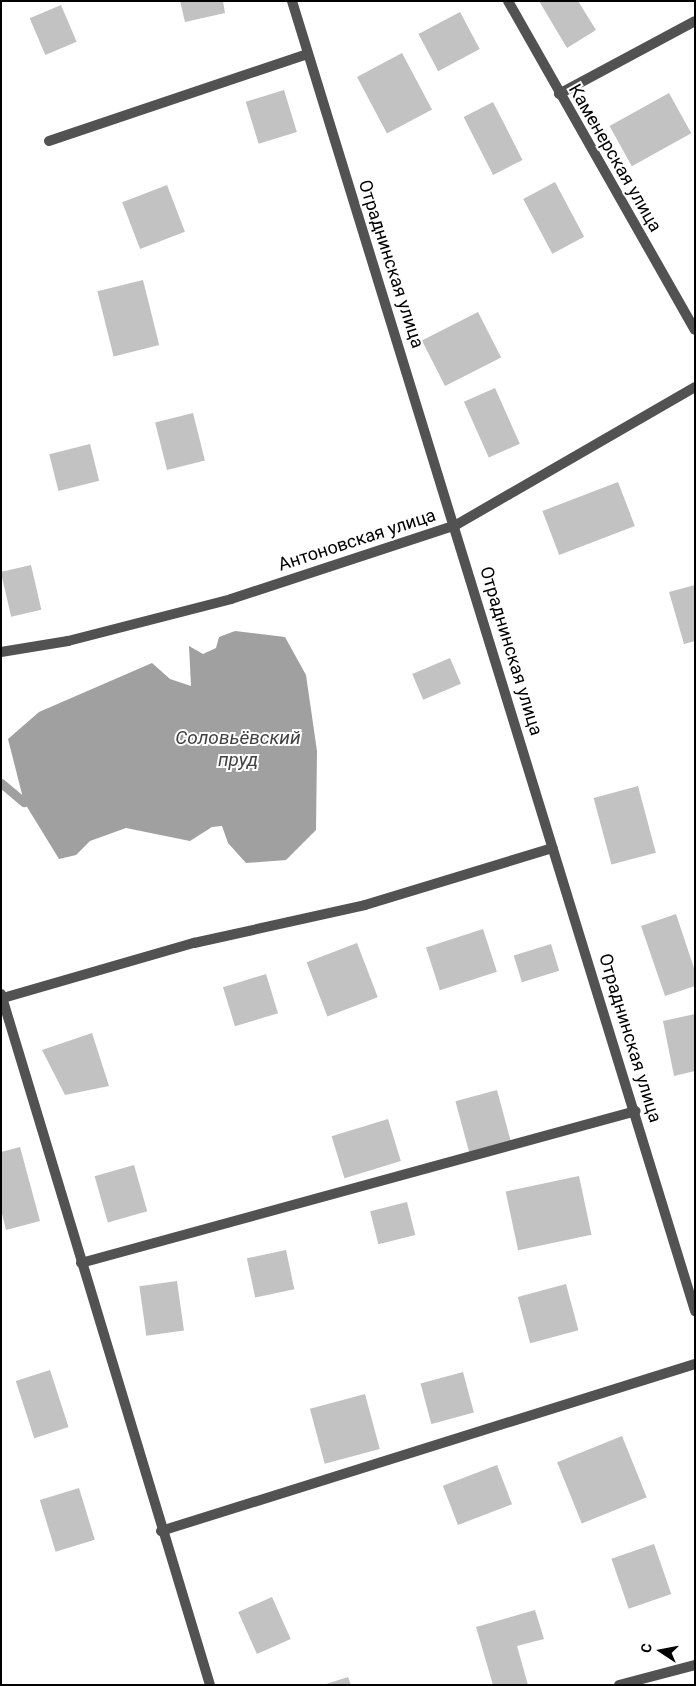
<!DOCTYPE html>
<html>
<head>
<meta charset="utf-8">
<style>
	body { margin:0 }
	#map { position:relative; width:696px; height:1686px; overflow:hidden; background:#fff; font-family:Roboto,sans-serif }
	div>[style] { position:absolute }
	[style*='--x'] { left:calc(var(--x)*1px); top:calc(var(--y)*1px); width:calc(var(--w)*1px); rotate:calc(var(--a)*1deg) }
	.water>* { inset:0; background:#a0a0a0 }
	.stream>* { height:9px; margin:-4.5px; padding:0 4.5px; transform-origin:4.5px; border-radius:4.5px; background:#a0a0a0 }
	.building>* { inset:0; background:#c2c2c2; transform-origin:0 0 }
	.service>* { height:10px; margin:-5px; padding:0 5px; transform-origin:5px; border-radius:5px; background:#525252 }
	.minor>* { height:10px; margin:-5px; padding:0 5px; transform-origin:5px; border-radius:5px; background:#525252 }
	span { translate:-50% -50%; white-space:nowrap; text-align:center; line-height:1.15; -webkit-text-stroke:4px #fff; paint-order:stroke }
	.street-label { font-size:18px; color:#000 }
	.water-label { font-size:19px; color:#414141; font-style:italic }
	.frame { position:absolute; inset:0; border:2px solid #000; pointer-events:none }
	.north { position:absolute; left:636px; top:1626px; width:50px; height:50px; -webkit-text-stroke:4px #fff; paint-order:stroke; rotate:281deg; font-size:14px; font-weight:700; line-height:20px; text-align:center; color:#000 }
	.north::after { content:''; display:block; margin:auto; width:18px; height:22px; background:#000; clip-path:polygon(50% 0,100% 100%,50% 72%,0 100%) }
</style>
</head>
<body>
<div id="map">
	<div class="water">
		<i style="clip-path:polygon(235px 631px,285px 637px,306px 675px,317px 751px,316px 830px,286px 860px,246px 863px,228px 843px,222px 826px,212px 827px,190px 841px,126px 828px,90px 841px,76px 855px,59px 859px,24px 802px,8px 739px,39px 712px,152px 663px,170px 679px,191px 686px,189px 646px,203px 654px,216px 648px,219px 637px)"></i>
	</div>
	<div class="stream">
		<i style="--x:1;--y:783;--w:30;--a:40"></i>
	</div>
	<div class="building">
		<i style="clip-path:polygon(180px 1px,223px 1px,225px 13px,185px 22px)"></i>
		<i style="clip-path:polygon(539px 1px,578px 1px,596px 30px,567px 48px)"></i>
		<i style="left:61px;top:5px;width:40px;height:34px;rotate:67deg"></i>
		<i style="left:460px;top:12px;width:42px;height:47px;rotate:62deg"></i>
		<i style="left:402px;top:53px;width:64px;height:51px;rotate:62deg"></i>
		<i style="left:284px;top:90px;width:44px;height:40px;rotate:73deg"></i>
		<i style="left:669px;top:93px;width:46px;height:68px;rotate:61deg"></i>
		<i style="left:493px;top:102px;width:65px;height:33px;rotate:63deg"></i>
		<i style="left:555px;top:182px;width:62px;height:36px;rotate:62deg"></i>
		<i style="left:167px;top:185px;width:50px;height:48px;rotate:69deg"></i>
		<i style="left:143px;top:280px;width:67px;height:47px;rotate:76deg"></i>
		<i style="left:478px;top:312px;width:51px;height:63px;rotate:63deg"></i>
		<i style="left:495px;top:388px;width:61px;height:34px;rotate:66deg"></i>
		<i style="left:193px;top:413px;width:49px;height:39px;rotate:76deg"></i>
		<i style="left:90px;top:444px;width:38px;height:42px;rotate:76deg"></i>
		<i style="left:618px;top:482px;width:47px;height:81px;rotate:69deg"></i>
		<i style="left:31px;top:565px;width:46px;height:31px;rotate:77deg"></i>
		<i style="clip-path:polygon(695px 585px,695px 641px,684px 644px,669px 592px)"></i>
		<i style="left:450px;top:658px;width:28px;height:41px;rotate:67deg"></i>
		<i style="left:638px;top:786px;width:69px;height:46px;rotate:75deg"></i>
		<i style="clip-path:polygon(676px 914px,695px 971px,695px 986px,665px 996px,641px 926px)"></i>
		<i style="left:483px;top:929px;width:45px;height:60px;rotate:72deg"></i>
		<i style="left:357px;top:943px;width:58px;height:54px;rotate:69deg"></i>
		<i style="left:551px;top:944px;width:28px;height:39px;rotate:73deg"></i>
		<i style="left:266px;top:974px;width:41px;height:45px;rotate:73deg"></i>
		<i style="clip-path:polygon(695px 1014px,695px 1071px,674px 1076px,663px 1021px)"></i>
		<i style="clip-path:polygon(92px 1033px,109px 1086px,65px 1095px,42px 1050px)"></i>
		<i style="left:497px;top:1090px;width:56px;height:43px;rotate:75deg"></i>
		<i style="left:388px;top:1119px;width:44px;height:59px;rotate:73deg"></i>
		<i style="clip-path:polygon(20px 1147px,40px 1221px,6px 1230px,1px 1210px,1px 1152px)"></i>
		<i style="left:134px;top:1165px;width:48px;height:41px;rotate:74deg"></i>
		<i style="left:579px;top:1176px;width:60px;height:75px;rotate:78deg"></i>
		<i style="left:407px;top:1202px;width:34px;height:38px;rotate:76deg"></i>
		<i style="left:286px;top:1250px;width:40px;height:40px;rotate:78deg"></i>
		<i style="left:177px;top:1281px;width:50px;height:38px;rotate:82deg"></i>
		<i style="left:566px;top:1284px;width:48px;height:50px;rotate:75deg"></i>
		<i style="left:50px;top:1370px;width:60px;height:36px;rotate:72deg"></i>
		<i style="left:463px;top:1372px;width:42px;height:44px;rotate:75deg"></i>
		<i style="left:365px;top:1394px;width:57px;height:57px;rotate:75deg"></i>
		<i style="left:622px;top:1436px;width:66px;height:70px;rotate:68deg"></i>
		<i style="left:497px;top:1465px;width:42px;height:58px;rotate:69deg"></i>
		<i style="left:79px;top:1488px;width:54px;height:41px;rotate:73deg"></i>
		<i style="left:654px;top:1544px;width:53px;height:45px;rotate:71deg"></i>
		<i style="left:272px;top:1597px;width:46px;height:37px;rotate:66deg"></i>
		<i style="clip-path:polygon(535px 1610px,544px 1639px,517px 1646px,528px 1685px,493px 1685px,476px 1627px)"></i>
		<i style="clip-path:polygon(348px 1677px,351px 1685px,326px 1685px,326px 1684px)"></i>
	</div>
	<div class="service">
		<i style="--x:49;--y:141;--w:272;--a:-18.6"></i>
		<i style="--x:3;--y:998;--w:199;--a:-16.1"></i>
		<i style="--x:194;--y:943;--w:175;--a:-12.5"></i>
		<i style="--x:365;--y:905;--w:196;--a:-16.9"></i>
		<i style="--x:81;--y:1263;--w:575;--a:-15.32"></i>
		<i style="--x:161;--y:1531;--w:560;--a:-17.37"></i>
	</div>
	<div class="minor">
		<i style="--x:292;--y:1;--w:1371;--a:72.9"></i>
		<i style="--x:508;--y:1;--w:378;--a:60.4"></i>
		<i style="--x:559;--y:94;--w:154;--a:-28.2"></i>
		<i style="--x:1;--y:652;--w:68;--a:-9.3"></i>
		<i style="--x:68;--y:641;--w:168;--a:-14.4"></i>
		<i style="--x:231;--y:599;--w:237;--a:-18.2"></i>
		<i style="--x:456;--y:525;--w:276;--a:-30"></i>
		<i style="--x:1;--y:994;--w:722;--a:73.17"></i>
		<i style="--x:619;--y:1685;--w:79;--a:-14.7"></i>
	</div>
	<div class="street-label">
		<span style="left:615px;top:158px;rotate:60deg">Каменерская улица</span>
		<span style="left:391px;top:264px;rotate:72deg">Отраднинская улица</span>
		<span style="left:357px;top:540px;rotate:-18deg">Антоновская улица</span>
		<span style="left:511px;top:651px;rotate:73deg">Отраднинская улица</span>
		<span style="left:630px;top:1038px;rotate:73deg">Отраднинская улица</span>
	</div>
	<div class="water-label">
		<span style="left:238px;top:749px">Соловьёвский<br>пруд</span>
	</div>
	<div class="frame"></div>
	<div class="north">С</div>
</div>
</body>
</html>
